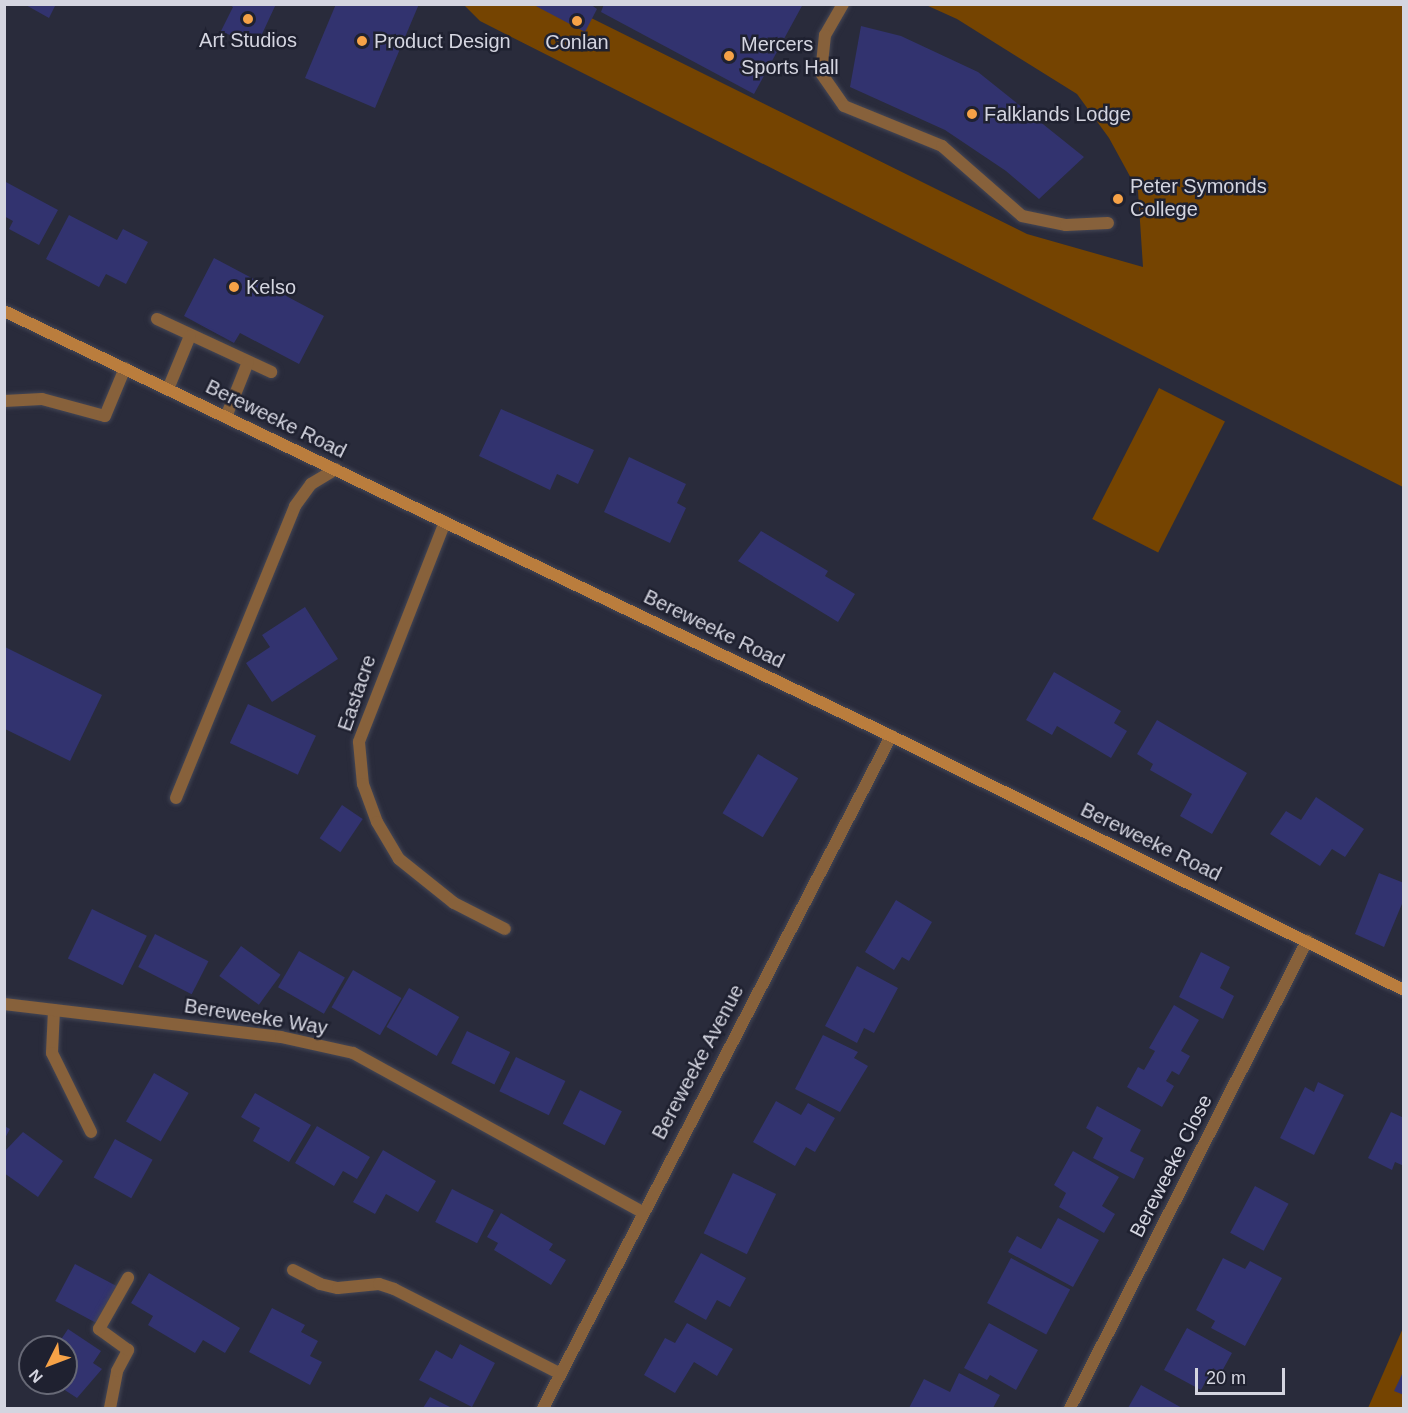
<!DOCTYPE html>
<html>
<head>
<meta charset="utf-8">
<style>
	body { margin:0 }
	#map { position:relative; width:1408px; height:1413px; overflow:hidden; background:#292b3b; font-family:Helvetica,sans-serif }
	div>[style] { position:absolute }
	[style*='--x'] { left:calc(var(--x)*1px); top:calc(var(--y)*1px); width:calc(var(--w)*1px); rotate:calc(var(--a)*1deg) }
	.green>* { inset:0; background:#754401; transform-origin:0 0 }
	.building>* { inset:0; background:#32336f; transform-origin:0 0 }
	.roads { filter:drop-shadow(0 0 2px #444655) drop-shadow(0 0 2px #444655) }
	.lane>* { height:12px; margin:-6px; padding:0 6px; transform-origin:6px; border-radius:6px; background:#87613b }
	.street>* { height:12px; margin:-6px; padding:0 6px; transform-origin:6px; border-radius:6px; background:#87613b }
	.secondary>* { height:12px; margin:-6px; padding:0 6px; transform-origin:6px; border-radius:6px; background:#ba7d3d }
	.dots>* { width:16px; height:16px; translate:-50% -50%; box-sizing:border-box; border:3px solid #1f2130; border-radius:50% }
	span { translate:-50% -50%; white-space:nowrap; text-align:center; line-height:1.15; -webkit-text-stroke:5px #1f2130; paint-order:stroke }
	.poi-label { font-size:20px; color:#d4d5e0 }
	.left { translate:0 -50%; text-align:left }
	.street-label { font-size:20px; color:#d4d5e0 }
	.frame { position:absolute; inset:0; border:6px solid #d4d5e0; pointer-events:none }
	.north { position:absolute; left:18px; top:1335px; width:60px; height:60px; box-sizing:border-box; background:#1f2130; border:2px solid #676976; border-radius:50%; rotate:228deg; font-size:16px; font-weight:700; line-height:24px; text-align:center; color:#d4d5e0 }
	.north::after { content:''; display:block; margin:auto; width:21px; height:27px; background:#f6a247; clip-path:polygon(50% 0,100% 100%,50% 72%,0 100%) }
	.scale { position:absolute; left:1195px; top:1368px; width:90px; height:27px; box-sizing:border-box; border:3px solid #d4d5e0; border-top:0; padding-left:8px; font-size:18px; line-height:21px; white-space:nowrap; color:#d4d5e0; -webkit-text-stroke:4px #1f2130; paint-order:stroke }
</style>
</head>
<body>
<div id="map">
	<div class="green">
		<i style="clip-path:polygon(464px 5px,565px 5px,1027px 234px,1143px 267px,1138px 191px,1109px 138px,1077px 94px,957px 19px,926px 5px,1403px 5px,1403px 487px,480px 21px)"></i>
		<i style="left:1159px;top:388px;width:74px;height:147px;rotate:27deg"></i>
		<i style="clip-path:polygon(1403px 1328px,1403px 1408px,1368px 1408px)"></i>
	</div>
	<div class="building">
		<i style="clip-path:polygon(24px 4px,56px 4px,49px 18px)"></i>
		<i style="clip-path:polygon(228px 4px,276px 4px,256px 47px,221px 31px,233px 7px)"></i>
		<i style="clip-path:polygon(336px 4px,419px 4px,375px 108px,305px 78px)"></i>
		<i style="clip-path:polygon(532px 4px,590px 4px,597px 9px,585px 32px)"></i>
		<i style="clip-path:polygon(604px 4px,803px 4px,754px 94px,601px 12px)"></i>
		<i style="clip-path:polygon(861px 26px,901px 36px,978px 72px,1084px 157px,1039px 199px,1006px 171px,945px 130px,850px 87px)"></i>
		<i style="clip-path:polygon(4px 181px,58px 210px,39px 245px,9px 229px,13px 221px,4px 216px)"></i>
		<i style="clip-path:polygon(69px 215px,117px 240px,123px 229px,148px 242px,126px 284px,106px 274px,99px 287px,46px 259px)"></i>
		<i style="clip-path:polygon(214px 258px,324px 316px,299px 364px,240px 333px,234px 343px,184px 316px)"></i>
		<i style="clip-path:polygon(501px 409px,594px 450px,578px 484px,557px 474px,550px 490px,479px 456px)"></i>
		<i style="clip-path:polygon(629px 457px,686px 484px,677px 503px,686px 508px,670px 543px,604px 512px)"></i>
		<i style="clip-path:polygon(761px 531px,828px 571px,825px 576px,855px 594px,838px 622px,738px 561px)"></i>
		<i style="clip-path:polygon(305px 607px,338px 659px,272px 702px,246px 663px,270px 647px,262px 635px)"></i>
		<i style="clip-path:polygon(5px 647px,102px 695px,70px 761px,5px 729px)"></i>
		<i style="clip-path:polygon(1054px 672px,1121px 711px,1114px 723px,1127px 731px,1111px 758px,1057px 726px,1052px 735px,1026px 720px)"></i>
		<i style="left:248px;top:704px;width:75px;height:43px;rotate:25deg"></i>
		<i style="clip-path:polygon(1157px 720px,1247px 773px,1212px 834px,1180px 816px,1192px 794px,1150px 770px,1153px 764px,1137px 754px)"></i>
		<i style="left:758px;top:754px;width:47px;height:69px;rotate:31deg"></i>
		<i style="clip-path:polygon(1316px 797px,1364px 829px,1345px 857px,1332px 849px,1320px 866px,1270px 834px,1286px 811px,1301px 820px)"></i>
		<i style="left:342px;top:805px;width:25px;height:40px;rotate:34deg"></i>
		<i style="clip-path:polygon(1379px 873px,1404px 883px,1404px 899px,1384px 947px,1355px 934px)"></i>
		<i style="clip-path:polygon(896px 900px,932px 922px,909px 961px,902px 957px,894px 970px,865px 952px)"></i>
		<i style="left:92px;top:909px;width:61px;height:55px;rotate:26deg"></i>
		<i style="left:155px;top:934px;width:60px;height:37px;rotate:27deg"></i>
		<i style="left:241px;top:946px;width:49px;height:37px;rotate:36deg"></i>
		<i style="left:299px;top:951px;width:53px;height:42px;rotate:30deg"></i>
		<i style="clip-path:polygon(1201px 952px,1230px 967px,1220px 988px,1234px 996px,1223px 1019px,1179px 997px)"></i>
		<i style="clip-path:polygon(857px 966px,898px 988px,874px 1033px,864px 1028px,857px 1043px,825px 1026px)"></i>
		<i style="left:353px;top:970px;width:56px;height:43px;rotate:30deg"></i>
		<i style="left:409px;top:988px;width:58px;height:45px;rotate:30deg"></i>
		<i style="clip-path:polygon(1174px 1005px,1199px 1020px,1181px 1051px,1190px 1056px,1179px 1075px,1172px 1071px,1166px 1081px,1174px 1086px,1162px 1107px,1127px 1087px,1138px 1067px,1144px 1070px,1155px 1051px,1149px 1048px)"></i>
		<i style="left:467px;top:1031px;width:48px;height:36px;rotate:26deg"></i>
		<i style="clip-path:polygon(823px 1035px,858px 1052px,854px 1058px,868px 1066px,840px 1112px,795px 1089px)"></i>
		<i style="left:516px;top:1057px;width:55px;height:38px;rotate:26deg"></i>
		<i style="left:154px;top:1073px;width:40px;height:56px;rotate:30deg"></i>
		<i style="clip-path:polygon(1318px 1082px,1344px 1095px,1314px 1155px,1280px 1138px,1305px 1087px,1314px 1092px)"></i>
		<i style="left:580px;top:1090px;width:47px;height:38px;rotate:27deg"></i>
		<i style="clip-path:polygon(255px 1093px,311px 1125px,289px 1162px,253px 1141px,260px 1128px,241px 1117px)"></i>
		<i style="clip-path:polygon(776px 1101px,801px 1115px,808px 1103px,835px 1118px,815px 1152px,806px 1147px,795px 1166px,753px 1142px)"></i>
		<i style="clip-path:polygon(1097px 1106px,1141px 1130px,1130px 1151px,1144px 1158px,1134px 1179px,1093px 1158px,1103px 1138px,1086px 1128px)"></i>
		<i style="clip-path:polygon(1391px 1112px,1404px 1118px,1404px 1166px,1395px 1162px,1392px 1170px,1368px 1158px)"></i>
		<i style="clip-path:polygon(4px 1126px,10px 1129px,4px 1140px)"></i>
		<i style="clip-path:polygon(317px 1126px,370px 1157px,357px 1179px,343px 1171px,334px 1186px,295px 1163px)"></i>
		<i style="clip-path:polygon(23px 1132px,63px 1161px,38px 1197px,4px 1173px,4px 1152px)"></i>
		<i style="left:115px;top:1139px;width:43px;height:44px;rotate:29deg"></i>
		<i style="clip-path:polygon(383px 1150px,436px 1181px,418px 1212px,386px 1194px,375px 1214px,353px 1202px)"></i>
		<i style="clip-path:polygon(1073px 1151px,1119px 1177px,1102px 1206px,1115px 1214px,1104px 1233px,1059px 1207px,1066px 1193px,1054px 1185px)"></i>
		<i style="left:733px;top:1173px;width:48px;height:67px;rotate:26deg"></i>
		<i style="left:1255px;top:1186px;width:38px;height:53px;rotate:28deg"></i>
		<i style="left:452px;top:1189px;width:47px;height:37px;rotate:27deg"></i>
		<i style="clip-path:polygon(501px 1213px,553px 1244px,549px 1250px,566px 1260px,551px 1285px,494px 1250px,498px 1243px,487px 1237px)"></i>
		<i style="clip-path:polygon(1058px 1218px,1099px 1240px,1073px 1287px,1008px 1252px,1017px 1236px,1041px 1249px)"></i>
		<i style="clip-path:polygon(701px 1253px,746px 1278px,730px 1307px,717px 1300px,706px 1320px,674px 1302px)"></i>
		<i style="left:1011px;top:1258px;width:67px;height:51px;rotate:28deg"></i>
		<i style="clip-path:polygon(1223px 1258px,1245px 1269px,1250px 1261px,1282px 1278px,1245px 1346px,1211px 1328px,1215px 1321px,1196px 1310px)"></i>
		<i style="left:75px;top:1264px;width:47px;height:42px;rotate:28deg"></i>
		<i style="clip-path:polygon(149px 1273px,240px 1328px,225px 1353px,203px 1340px,195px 1353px,148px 1325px,153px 1316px,131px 1303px)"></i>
		<i style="clip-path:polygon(272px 1308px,305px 1325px,301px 1332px,318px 1341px,310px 1356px,322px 1362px,310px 1385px,249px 1352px)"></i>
		<i style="clip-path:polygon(687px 1323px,733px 1349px,717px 1376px,694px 1362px,675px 1393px,644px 1375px,665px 1338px,675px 1343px)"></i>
		<i style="clip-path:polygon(989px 1323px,1038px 1350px,1016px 1390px,990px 1375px,987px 1380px,964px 1368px)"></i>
		<i style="clip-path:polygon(1187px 1328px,1232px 1353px,1221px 1373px,1213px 1368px,1201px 1390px,1164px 1370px)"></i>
		<i style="clip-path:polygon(68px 1329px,101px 1351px,93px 1363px,102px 1369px,77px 1398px,54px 1383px,66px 1383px,66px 1347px,56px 1347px)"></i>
		<i style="clip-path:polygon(460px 1344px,495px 1363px,472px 1407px,419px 1380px,436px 1350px,452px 1359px)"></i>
		<i style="clip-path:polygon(1404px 1370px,1404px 1395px,1394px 1391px)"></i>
		<i style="clip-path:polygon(959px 1373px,1000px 1395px,993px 1408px,909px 1408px,924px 1379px,950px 1392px)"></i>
		<i style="clip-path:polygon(1141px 1385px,1182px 1408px,1128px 1408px)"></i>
		<i style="clip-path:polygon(430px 1397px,452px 1408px,423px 1408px)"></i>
	</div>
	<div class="roads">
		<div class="lane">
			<i style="--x:843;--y:4;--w:36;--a:120"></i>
			<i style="--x:825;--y:35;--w:38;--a:96"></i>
			<i style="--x:821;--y:73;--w:40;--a:55.1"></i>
			<i style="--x:844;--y:106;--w:106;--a:22.2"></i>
			<i style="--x:942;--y:146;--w:106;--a:41.2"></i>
			<i style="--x:1022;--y:216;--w:45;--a:11.6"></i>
			<i style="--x:1066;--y:225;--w:42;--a:-2.7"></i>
			<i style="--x:157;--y:319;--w:126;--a:24.9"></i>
			<i style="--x:168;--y:389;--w:57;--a:-67.5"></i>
			<i style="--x:4;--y:401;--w:38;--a:-3"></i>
			<i style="--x:42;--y:399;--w:65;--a:15.1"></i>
			<i style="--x:105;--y:416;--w:52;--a:-67.4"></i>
			<i style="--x:226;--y:417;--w:59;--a:-68.2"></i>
			<i style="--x:176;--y:798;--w:315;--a:-67.8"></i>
			<i style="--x:295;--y:506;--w:27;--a:-54"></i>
			<i style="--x:311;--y:484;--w:29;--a:-31"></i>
			<i style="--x:54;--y:1010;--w:43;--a:92.7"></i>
			<i style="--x:52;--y:1053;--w:88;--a:63.7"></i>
			<i style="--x:293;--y:1270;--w:30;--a:27"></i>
			<i style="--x:320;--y:1284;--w:18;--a:13"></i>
			<i style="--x:338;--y:1288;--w:41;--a:-5.6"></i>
			<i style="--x:379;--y:1284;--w:16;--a:18"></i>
			<i style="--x:394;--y:1289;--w:187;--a:27"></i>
			<i style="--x:110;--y:1408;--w:38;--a:-79"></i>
			<i style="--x:117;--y:1371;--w:24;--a:-62"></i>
			<i style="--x:128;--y:1350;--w:36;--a:-144"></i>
			<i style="--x:99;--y:1329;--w:59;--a:-60.4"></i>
		</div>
		<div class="street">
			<i style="--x:445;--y:522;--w:236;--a:111.4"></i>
			<i style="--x:359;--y:742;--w:42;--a:84.6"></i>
			<i style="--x:363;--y:784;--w:40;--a:69.8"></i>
			<i style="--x:377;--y:822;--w:43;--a:59.3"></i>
			<i style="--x:399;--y:859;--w:70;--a:38.7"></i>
			<i style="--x:454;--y:903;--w:57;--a:27"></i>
			<i style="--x:4;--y:1004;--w:279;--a:6.8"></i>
			<i style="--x:281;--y:1037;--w:74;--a:12.5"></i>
			<i style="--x:353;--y:1053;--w:330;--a:28.8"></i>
			<i style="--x:543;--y:1408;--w:757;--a:-62.62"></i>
			<i style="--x:1070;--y:1408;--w:524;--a:-63.09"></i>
		</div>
		<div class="secondary">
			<i style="--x:4;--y:311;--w:984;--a:25.6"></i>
			<i style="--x:891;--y:736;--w:572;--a:26.34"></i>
		</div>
	</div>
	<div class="dots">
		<i style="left:248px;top:19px;background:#f6a247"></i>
		<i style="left:577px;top:21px;background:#f6a247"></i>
		<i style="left:362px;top:41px;background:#f6a247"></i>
		<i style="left:729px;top:56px;background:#f6a247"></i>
		<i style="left:972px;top:114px;background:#f6a247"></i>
		<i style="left:1118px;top:199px;background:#f6a247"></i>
		<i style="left:234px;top:287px;background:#f6a247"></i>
	</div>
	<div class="poi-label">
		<span style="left:248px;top:40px">Art Studios</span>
		<span class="left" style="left:374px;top:41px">Product Design</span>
		<span style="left:577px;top:42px">Conlan</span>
		<span class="left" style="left:741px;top:56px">Mercers<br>Sports Hall</span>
		<span class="left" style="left:984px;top:114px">Falklands Lodge</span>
		<span class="left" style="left:1130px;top:198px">Peter Symonds<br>College</span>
		<span class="left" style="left:246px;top:287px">Kelso</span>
	</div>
	<div class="street-label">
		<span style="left:276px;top:419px;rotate:26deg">Bereweeke Road</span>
		<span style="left:714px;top:629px;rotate:26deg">Bereweeke Road</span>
		<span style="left:357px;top:693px;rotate:-71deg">Eastacre</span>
		<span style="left:1151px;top:842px;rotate:26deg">Bereweeke Road</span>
		<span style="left:256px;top:1017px;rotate:9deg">Bereweeke Way</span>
		<span style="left:698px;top:1062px;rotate:-62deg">Bereweeke Avenue</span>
		<span style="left:1171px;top:1166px;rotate:-63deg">Bereweeke Close</span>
	</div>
	<div class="frame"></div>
	<div class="north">N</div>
	<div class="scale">20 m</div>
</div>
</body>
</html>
